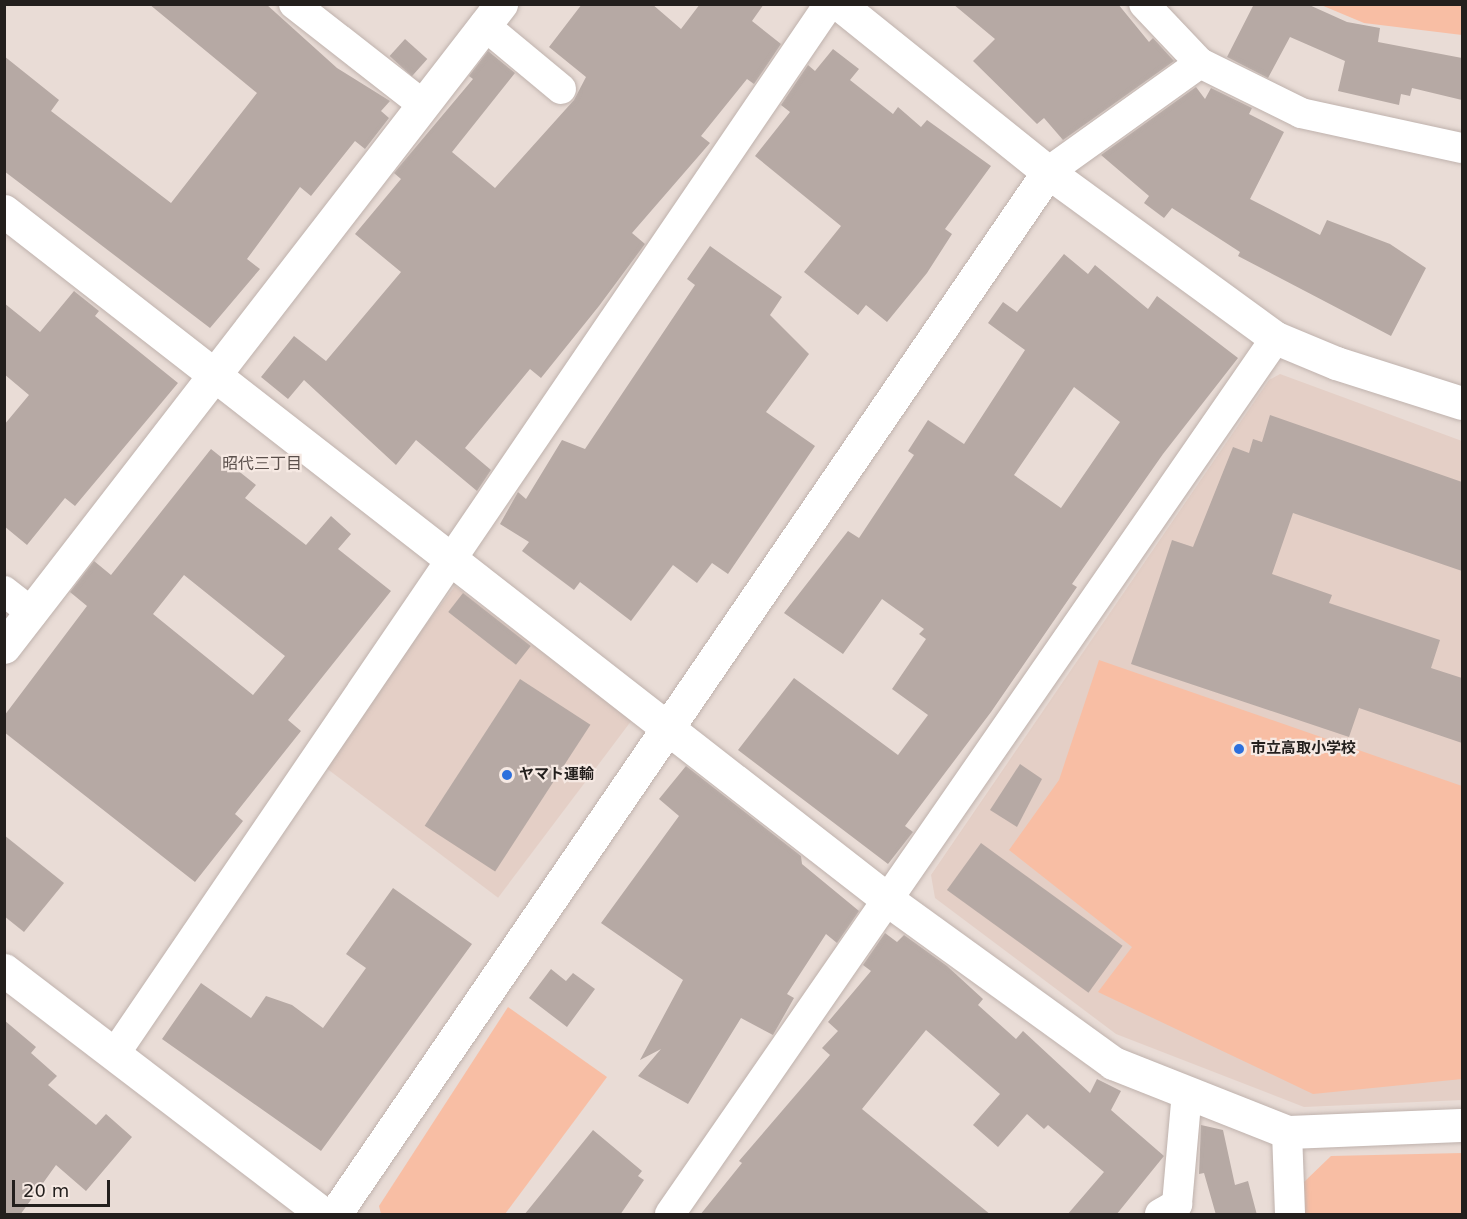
<!DOCTYPE html>
<html>
<head>
<meta charset="utf-8">
<style>
	body { margin:0 }
	#map { position:relative; width:1467px; height:1219px; overflow:hidden; background:#e9dcd6; font-family:"DejaVu Sans","Noto Sans JP",sans-serif }
	div>[style] { position:absolute }
	[style*='--x'] { left:calc(var(--x)*1px); top:calc(var(--y)*1px); width:calc(var(--w)*1px); rotate:calc(var(--a)*1deg) }
	.built>* { inset:0; background:#e4cfc6; transform-origin:0 0 }
	.green>* { inset:0; background:#f8bea4 }
	.building>* { inset:0; background:#b6a9a4; transform-origin:0 0 }
	.roads { filter:drop-shadow(0 0 2px #bfb2ad) drop-shadow(0 0 2px #bfb2ad) }
	.street>* { height:30px; margin:-15px; padding:0 15px; transform-origin:15px; border-radius:15px; background:#fff }
	.secondary>* { height:33px; margin:-16.5px; padding:0 16.5px; transform-origin:16.5px; border-radius:16.5px; background:#fff }
	.dots>* { width:16px; height:16px; translate:-50% -50%; box-sizing:border-box; border:3px solid #f6e9e3; border-radius:50% }
	span { translate:-50% -50%; white-space:nowrap; text-align:center; line-height:1.15; -webkit-text-stroke:4.5px #f6e9e3; paint-order:stroke }
	.poi-label { font-size:15px; color:#231f1d; font-weight:700 }
	.left { translate:0 -50%; text-align:left }
	.neighbourhood-label { font-size:16px; color:#5b504c }
	.frame { position:absolute; inset:0; border:6px solid #231f1d; pointer-events:none }
	.scale { position:absolute; left:12px; top:1180px; width:98px; height:27px; box-sizing:border-box; border:3px solid #231f1d; border-top:0; padding-left:8px; font-size:18px; line-height:21px; white-space:nowrap; color:#231f1d; -webkit-text-stroke:4px #f6e9e3; paint-order:stroke }
</style>
</head>
<body>
<div id="map">
	<div class="built">
		<i style="clip-path:polygon(1280px 374px,1462px 441px,1462px 1100px,1304px 1107px,1116px 1034px,935px 898px,931px 875px,1269px 380px)"></i>
		<i style="left:455px;top:586px;width:222px;height:223px;rotate:37deg"></i>
	</div>
	<div class="green">
		<i style="clip-path:polygon(1321px 5px,1462px 5px,1462px 35px,1364px 23px)"></i>
		<i style="clip-path:polygon(1099px 660px,1462px 786px,1462px 1079px,1313px 1094px,1098px 992px,1132px 947px,1009px 850px,1059px 780px)"></i>
		<i style="clip-path:polygon(508px 1007px,607px 1077px,505px 1214px,381px 1214px,379px 1206px)"></i>
		<i style="clip-path:polygon(1462px 1153px,1462px 1214px,1305px 1214px,1304px 1182px,1331px 1156px)"></i>
	</div>
	<div class="building">
		<i style="clip-path:polygon(149px 4px,266px 4px,337px 68px,390px 101px,381px 111px,389px 118px,365px 149px,355px 141px,311px 196px,300px 187px,247px 259px,260px 269px,210px 328px,4px 171px,4px 56px,59px 100px,51px 111px,171px 203px,257px 93px)"></i>
		<i style="clip-path:polygon(582px 4px,652px 4px,681px 29px,700px 4px,764px 4px,752px 21px,781px 44px,754px 84px,747px 79px,701px 136px,710px 143px,632px 233px,645px 244px,599px 306px,541px 378px,530px 369px,465px 448px,491px 470px,477px 491px,416px 440px,396px 465px,304px 380px,288px 399px,261px 377px,294px 336px,326px 361px,401px 272px,355px 234px,401px 179px,394px 173px,473px 79px,469px 76px,488px 51px,515px 73px,452px 152px,495px 188px,574px 100px,586px 77px,549px 47px)"></i>
		<i style="clip-path:polygon(953px 4px,1118px 4px,1149px 42px,1153px 38px,1174px 61px,1063px 140px,1044px 118px,1037px 124px,973px 61px,995px 39px)"></i>
		<i style="clip-path:polygon(1254px 4px,1307px 4px,1347px 22px,1380px 28px,1378px 42px,1462px 58px,1462px 100px,1412px 88px,1410px 96px,1401px 94px,1399px 105px,1338px 91px,1345px 61px,1290px 37px,1268px 78px,1227px 57px)"></i>
		<i style="left:405px;top:39px;width:30px;height:23px;rotate:42deg"></i>
		<i style="clip-path:polygon(833px 49px,859px 69px,850px 80px,893px 114px,898px 107px,921px 127px,927px 120px,991px 166px,945px 229px,952px 234px,927px 273px,887px 322px,866px 305px,858px 315px,804px 272px,841px 226px,755px 156px,790px 112px,781px 105px,808px 65px,815px 71px)"></i>
		<i style="clip-path:polygon(1196px 87px,1205px 99px,1211px 88px,1252px 108px,1249px 114px,1284px 132px,1250px 199px,1320px 235px,1327px 220px,1390px 244px,1426px 268px,1391px 336px,1238px 256px,1240px 252px,1172px 208px,1164px 218px,1144px 203px,1149px 196px,1101px 155px)"></i>
		<i style="clip-path:polygon(710px 246px,782px 297px,770px 315px,809px 354px,766px 412px,815px 446px,728px 574px,712px 563px,697px 583px,673px 565px,631px 621px,580px 582px,574px 590px,522px 551px,529px 542px,500px 524px,518px 492px,526px 499px,562px 440px,585px 449px,695px 285px,687px 279px)"></i>
		<i style="clip-path:polygon(evenodd,1064px 254px,1088px 274px,1095px 265px,1148px 309px,1157px 296px,1238px 358px,1163px 454px,1072px 584px,1077px 587px,991px 712px,905px 826px,913px 832px,888px 864px,738px 750px,794px 678px,898px 755px,928px 715px,892px 689px,926px 639px,919px 634px,924px 629px,882px 599px,843px 654px,784px 613px,848px 531px,859px 538px,914px 455px,908px 451px,928px 420px,964px 444px,1025px 350px,988px 323px,1003px 302px,1017px 312px,1064px 254px,1074px 387px,1120px 422px,1061px 508px,1014px 475px,1074px 387px)"></i>
		<i style="clip-path:polygon(74px 291px,99px 311px,95px 316px,178px 383px,75px 506px,65px 498px,27px 545px,4px 526px,4px 425px,29px 395px,4px 374px,4px 303px,40px 332px)"></i>
		<i style="clip-path:polygon(1270px 415px,1462px 482px,1462px 571px,1293px 513px,1272px 574px,1332px 595px,1329px 603px,1440px 640px,1431px 668px,1462px 678px,1462px 743px,1359px 708px,1349px 737px,1131px 664px,1172px 540px,1193px 547px,1233px 447px,1249px 453px,1253px 439px,1262px 442px)"></i>
		<i style="clip-path:polygon(evenodd,211px 449px,256px 485px,245px 498px,306px 545px,331px 516px,351px 534px,338px 549px,391px 591px,288px 720px,301px 731px,235px 814px,243px 821px,195px 882px,4px 732px,4px 716px,87px 606px,70px 592px,94px 561px,111px 575px,211px 449px,184px 575px,285px 656px,253px 695px,153px 614px,184px 575px)"></i>
		<i style="left:463px;top:593px;width:86px;height:24px;rotate:38deg"></i>
		<i style="left:520px;top:679px;width:84px;height:175px;rotate:33deg"></i>
		<i style="clip-path:polygon(1020px 764px,1042px 779px,1017px 827px,990px 810px)"></i>
		<i style="clip-path:polygon(686px 766px,801px 856px,802px 864px,859px 911px,837px 943px,826px 934px,787px 994px,794px 998px,773px 1035px,741px 1018px,688px 1104px,638px 1076px,661px 1049px,640px 1060px,683px 980px,601px 923px,679px 816px,659px 799px)"></i>
		<i style="clip-path:polygon(4px 835px,64px 883px,24px 932px,4px 916px)"></i>
		<i style="left:981px;top:843px;width:175px;height:58px;rotate:36deg"></i>
		<i style="clip-path:polygon(393px 888px,472px 944px,321px 1151px,162px 1039px,201px 983px,251px 1018px,266px 996px,292px 1005px,323px 1028px,366px 968px,346px 954px)"></i>
		<i style="clip-path:polygon(885px 933px,897px 942px,904px 935px,947px 966px,983px 999px,978px 1005px,1016px 1039px,1023px 1031px,1090px 1093px,1097px 1079px,1121px 1091px,1111px 1110px,1164px 1156px,1116px 1215px,1067px 1215px,1104px 1172px,1048px 1125px,1044px 1129px,1027px 1114px,998px 1147px,973px 1125px,1000px 1094px,926px 1030px,862px 1109px,991px 1215px,700px 1215px,742px 1163px,739px 1161px,830px 1055px,822px 1048px,838px 1031px,828px 1022px,871px 971px,863px 965px)"></i>
		<i style="clip-path:polygon(551px 969px,566px 981px,573px 973px,595px 989px,567px 1027px,529px 998px)"></i>
		<i style="clip-path:polygon(4px 1020px,36px 1047px,31px 1053px,57px 1076px,48px 1085px,96px 1125px,106px 1114px,132px 1137px,86px 1191px,56px 1165px,20px 1215px,4px 1215px)"></i>
		<i style="clip-path:polygon(1201px 1125px,1223px 1130px,1235px 1185px,1248px 1181px,1257px 1215px,1216px 1215px,1204px 1173px,1199px 1174px)"></i>
		<i style="clip-path:polygon(593px 1130px,642px 1171px,638px 1176px,644px 1180px,620px 1215px,524px 1215px)"></i>
	</div>
	<div class="roads">
		<div class="street">
			<i style="--x:294;--y:4;--w:162;--a:38"></i>
			<i style="--x:484;--y:25;--w:100;--a:39.7"></i>
			<i style="--x:1200;--y:63;--w:113;--a:26.3"></i>
			<i style="--x:1301;--y:113;--w:165;--a:12.3"></i>
			<i style="--x:1048;--y:172;--w:187;--a:-35.6"></i>
			<i style="--x:1200;--y:63;--w:81;--a:-133.5"></i>
			<i style="--x:4;--y:591;--w:36;--a:38"></i>
			<i style="--x:114;--y:1055;--w:1271;--a:-55.77"></i>
			<i style="--x:1287;--y:1132;--w:82;--a:87.9"></i>
			<i style="--x:670;--y:1214;--w:1065;--a:-55.33"></i>
			<i style="--x:1160;--y:1214;--w:20;--a:-30"></i>
			<i style="--x:1177;--y:1204;--w:112;--a:-84.9"></i>
		</div>
		<div class="secondary">
			<i style="--x:839;--y:4;--w:268;--a:38.8"></i>
			<i style="--x:1048;--y:172;--w:282;--a:36.1"></i>
			<i style="--x:1276;--y:338;--w:65;--a:22.6"></i>
			<i style="--x:1336;--y:363;--w:132;--a:17.6"></i>
			<i style="--x:4;--y:211;--w:1121;--a:37.93"></i>
			<i style="--x:888;--y:900;--w:278;--a:35.9"></i>
			<i style="--x:1113;--y:1063;--w:187;--a:21.6"></i>
			<i style="--x:1287;--y:1132;--w:175;--a:-2.3"></i>
			<i style="--x:4;--y:647;--w:813;--a:-52.3"></i>
			<i style="--x:4;--y:970;--w:402;--a:37.4"></i>
			<i style="--x:335;--y:1214;--w:1263;--a:-55.62"></i>
		</div>
	</div>
	<div class="dots">
		<i style="left:1239px;top:749px;background:#2d6fdc"></i>
		<i style="left:507px;top:775px;background:#2d6fdc"></i>
	</div>
	<div class="poi-label">
		<span class="left" style="left:1251px;top:749px">市立高取小学校</span>
		<span class="left" style="left:519px;top:775px">ヤマト運輸</span>
	</div>
	<div class="neighbourhood-label">
		<span style="left:262px;top:464px">昭代三丁目</span>
	</div>
	<div class="frame"></div>
	<div class="scale">20 m</div>
</div>
</body>
</html>
